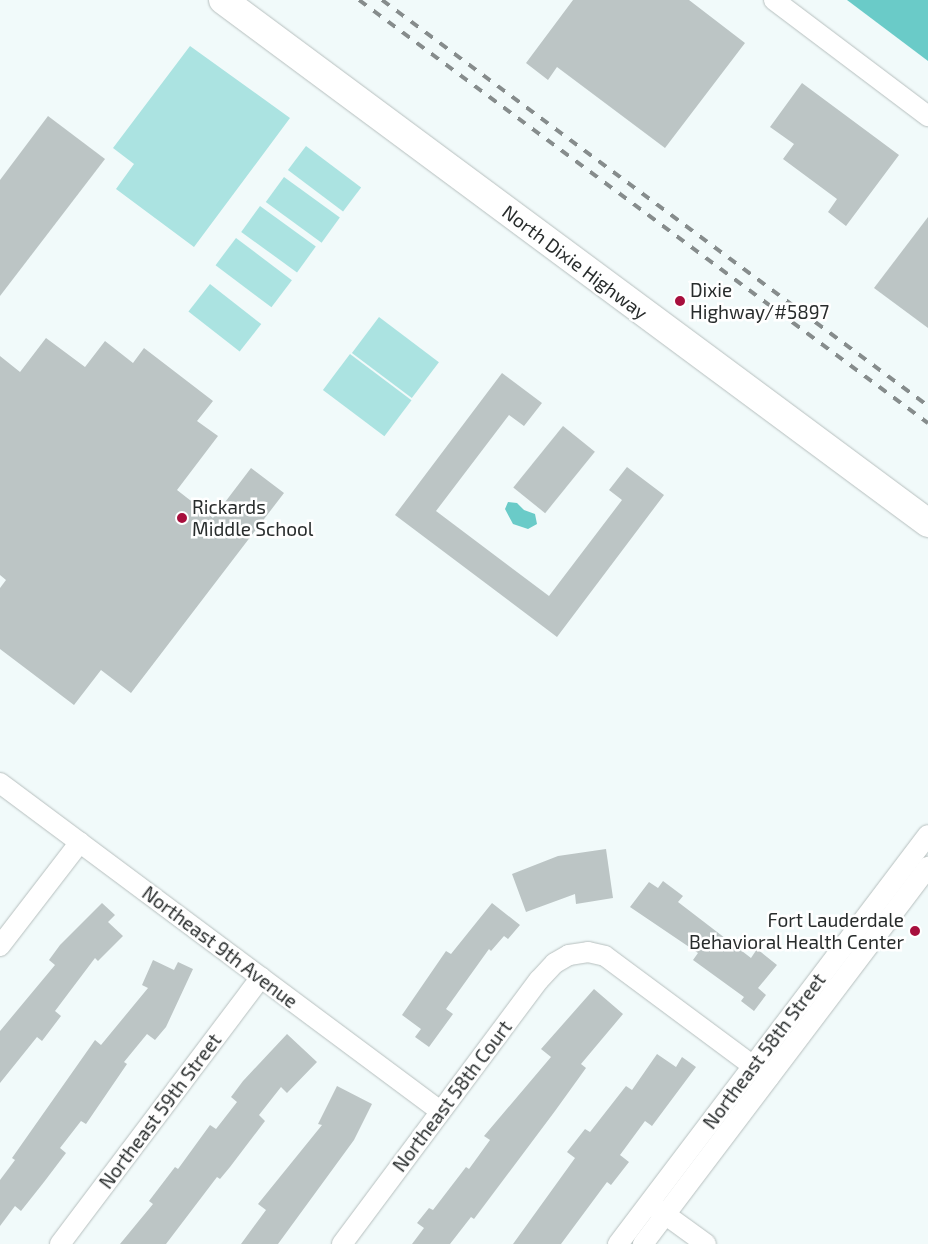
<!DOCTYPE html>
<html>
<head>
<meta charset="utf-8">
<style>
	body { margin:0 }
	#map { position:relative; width:928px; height:1244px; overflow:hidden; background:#f1fafa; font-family:"Exo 2",sans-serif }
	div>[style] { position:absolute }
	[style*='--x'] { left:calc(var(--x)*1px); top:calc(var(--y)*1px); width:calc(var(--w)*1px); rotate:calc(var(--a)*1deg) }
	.green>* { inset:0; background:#abe3e1; transform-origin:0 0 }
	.water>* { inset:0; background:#6acbc8 }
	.building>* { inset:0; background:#bcc5c5; transform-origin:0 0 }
	.roads { filter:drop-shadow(0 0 1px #b6bfbe) drop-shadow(0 0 1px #b6bfbe) }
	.street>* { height:20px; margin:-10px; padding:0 10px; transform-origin:10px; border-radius:10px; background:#fff }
	.secondary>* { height:28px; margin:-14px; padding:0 14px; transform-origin:14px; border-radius:14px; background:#fff }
	.rail>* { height:4px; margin-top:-2px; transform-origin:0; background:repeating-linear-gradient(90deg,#868c8c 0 9px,transparent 0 18px) }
	.dots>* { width:14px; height:14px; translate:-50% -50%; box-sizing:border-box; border:2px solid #fff; border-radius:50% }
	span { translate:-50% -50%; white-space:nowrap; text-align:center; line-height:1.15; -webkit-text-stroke:5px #fff; paint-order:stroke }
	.street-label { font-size:19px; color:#282c2c }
	.poi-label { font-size:19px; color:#282c2c }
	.left { translate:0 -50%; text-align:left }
	.right { translate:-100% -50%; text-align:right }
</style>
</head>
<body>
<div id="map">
	<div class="green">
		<i style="clip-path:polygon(190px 46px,290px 118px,194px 247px,116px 189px,134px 164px,113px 148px)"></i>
		<i style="left:306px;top:146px;width:69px;height:30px;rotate:37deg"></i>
		<i style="left:284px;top:177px;width:69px;height:31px;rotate:36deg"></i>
		<i style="left:260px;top:206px;width:69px;height:32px;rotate:36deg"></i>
		<i style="left:236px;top:238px;width:70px;height:34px;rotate:37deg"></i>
		<i style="left:210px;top:284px;width:65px;height:35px;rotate:38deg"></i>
		<i style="left:379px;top:317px;width:75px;height:45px;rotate:37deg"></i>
		<i style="left:350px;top:354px;width:77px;height:45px;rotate:37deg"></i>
	</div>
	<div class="water">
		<i style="clip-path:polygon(847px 0,928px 0,928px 61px)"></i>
		<i style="clip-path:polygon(508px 502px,517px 503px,524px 510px,535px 514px,537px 524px,528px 529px,513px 524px,505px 509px)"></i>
	</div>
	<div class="building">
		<i style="clip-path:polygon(573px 0,689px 0,745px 43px,665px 148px,557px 67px,548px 80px,526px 63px)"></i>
		<i style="clip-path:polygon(802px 83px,899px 155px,846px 226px,828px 212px,837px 199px,783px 159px,794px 144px,770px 127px)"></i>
		<i style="clip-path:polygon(48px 116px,105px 159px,0 296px,0 180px)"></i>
		<i style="clip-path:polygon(928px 217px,928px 328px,874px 288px)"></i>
		<i style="clip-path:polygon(46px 338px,85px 367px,105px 341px,133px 363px,144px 348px,213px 401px,197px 421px,218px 436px,177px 490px,213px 518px,251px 468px,284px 493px,131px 693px,101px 670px,74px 705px,0 649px,0 588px,6px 580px,0 575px,0 356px,20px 372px)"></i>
		<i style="clip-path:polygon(502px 373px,542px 403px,524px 426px,509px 415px,436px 511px,549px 596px,622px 500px,609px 490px,627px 467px,664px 495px,557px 637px,395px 515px)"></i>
		<i style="left:563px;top:426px;width:41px;height:79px;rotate:39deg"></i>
		<i style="clip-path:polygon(606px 849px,613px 898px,576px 904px,575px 894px,526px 912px,512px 874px,558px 856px)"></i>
		<i style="clip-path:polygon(663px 881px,683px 896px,678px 902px,751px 958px,757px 949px,777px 965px,758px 988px,766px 995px,754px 1011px,741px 1001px,744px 997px,693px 960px,698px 953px,630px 907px,649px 882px,658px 888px)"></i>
		<i style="clip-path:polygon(102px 903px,115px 915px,108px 922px,123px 936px,98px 961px,95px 958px,55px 1011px,61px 1016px,42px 1041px,37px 1037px,0 1083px,0 1031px,55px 965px,49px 960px,60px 945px)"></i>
		<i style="clip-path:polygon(492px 903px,520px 925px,508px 939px,504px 936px,491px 951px,489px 949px,446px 1009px,453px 1014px,429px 1047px,415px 1037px,421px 1029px,402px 1015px,446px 951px,451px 954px)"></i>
		<i style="clip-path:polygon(153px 960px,174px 970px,178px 962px,193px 969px,166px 1027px,155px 1040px,147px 1034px,124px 1062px,127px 1064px,86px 1124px,81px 1121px,60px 1148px,66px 1153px,44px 1182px,21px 1211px,15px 1206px,0 1226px,0 1180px,15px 1160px,12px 1158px,95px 1040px,101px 1045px,148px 988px,142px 985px)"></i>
		<i style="clip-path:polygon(594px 989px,623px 1014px,581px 1064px,586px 1068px,555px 1111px,474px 1219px,471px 1217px,450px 1244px,412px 1244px,424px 1228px,417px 1223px,429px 1208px,433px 1210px,466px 1167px,469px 1169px,490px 1140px,484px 1136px,551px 1057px,541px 1049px)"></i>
		<i style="clip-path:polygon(287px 1034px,317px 1062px,287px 1093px,281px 1087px,259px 1115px,265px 1121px,230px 1167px,220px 1179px,217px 1177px,166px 1244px,120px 1244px,153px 1204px,149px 1201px,175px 1167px,178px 1169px,210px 1125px,216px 1129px,237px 1102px,231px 1097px,243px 1081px)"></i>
		<i style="clip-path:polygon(657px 1054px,676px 1067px,682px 1057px,696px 1067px,652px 1126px,645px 1121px,620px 1155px,629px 1162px,611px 1185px,607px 1182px,561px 1244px,513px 1244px,575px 1158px,567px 1152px,585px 1129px,590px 1132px,626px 1086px,632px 1090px)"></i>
		<i style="clip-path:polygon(337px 1086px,372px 1104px,354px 1140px,278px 1244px,241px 1244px,266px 1210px,258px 1204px,322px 1125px,318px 1124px)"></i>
	</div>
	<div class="roads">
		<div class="street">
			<i style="--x:774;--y:0;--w:193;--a:37"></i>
			<i style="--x:0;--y:783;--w:549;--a:36.7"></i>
			<i style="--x:0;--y:946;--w:131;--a:-52.4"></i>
			<i style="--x:655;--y:1207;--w:63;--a:36"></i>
			<i style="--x:60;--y:1244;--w:334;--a:-53"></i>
			<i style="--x:342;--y:1244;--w:329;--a:-53.3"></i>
			<i style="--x:539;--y:980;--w:23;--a:-47"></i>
			<i style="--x:555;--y:963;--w:16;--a:-30"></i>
			<i style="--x:569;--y:955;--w:19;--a:-9"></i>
			<i style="--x:588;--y:952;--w:17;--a:13"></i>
			<i style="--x:605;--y:956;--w:204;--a:36.6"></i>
			<i style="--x:618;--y:1244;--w:513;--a:-52.84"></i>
			<i style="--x:643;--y:1244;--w:473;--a:-52.9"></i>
		</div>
		<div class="secondary">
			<i style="--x:223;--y:0;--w:878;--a:36.57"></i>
		</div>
	</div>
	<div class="rail">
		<i style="--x:359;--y:0;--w:709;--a:36.63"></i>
		<i style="--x:382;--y:0;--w:680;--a:36.63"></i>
	</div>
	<div class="dots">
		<i style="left:680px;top:301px;background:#a70f3d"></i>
		<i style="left:182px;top:518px;background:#a70f3d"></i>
		<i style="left:915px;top:931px;background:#a70f3d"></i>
	</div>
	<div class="street-label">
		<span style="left:575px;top:262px;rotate:37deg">North Dixie Highway</span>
		<span style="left:220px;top:947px;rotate:37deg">Northeast 9th Avenue</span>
		<span style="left:764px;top:1051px;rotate:-53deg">Northeast 58th Street</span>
		<span style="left:452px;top:1096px;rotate:-53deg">Northeast 58th Court</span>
		<span style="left:160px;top:1111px;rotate:-53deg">Northeast 59th Street</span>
	</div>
	<div class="poi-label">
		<span class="left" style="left:690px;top:301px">Dixie<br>Highway/#5897</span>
		<span class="left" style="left:192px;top:518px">Rickards<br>Middle School</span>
		<span class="right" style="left:904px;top:931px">Fort Lauderdale<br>Behavioral Health Center</span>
	</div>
</div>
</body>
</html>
